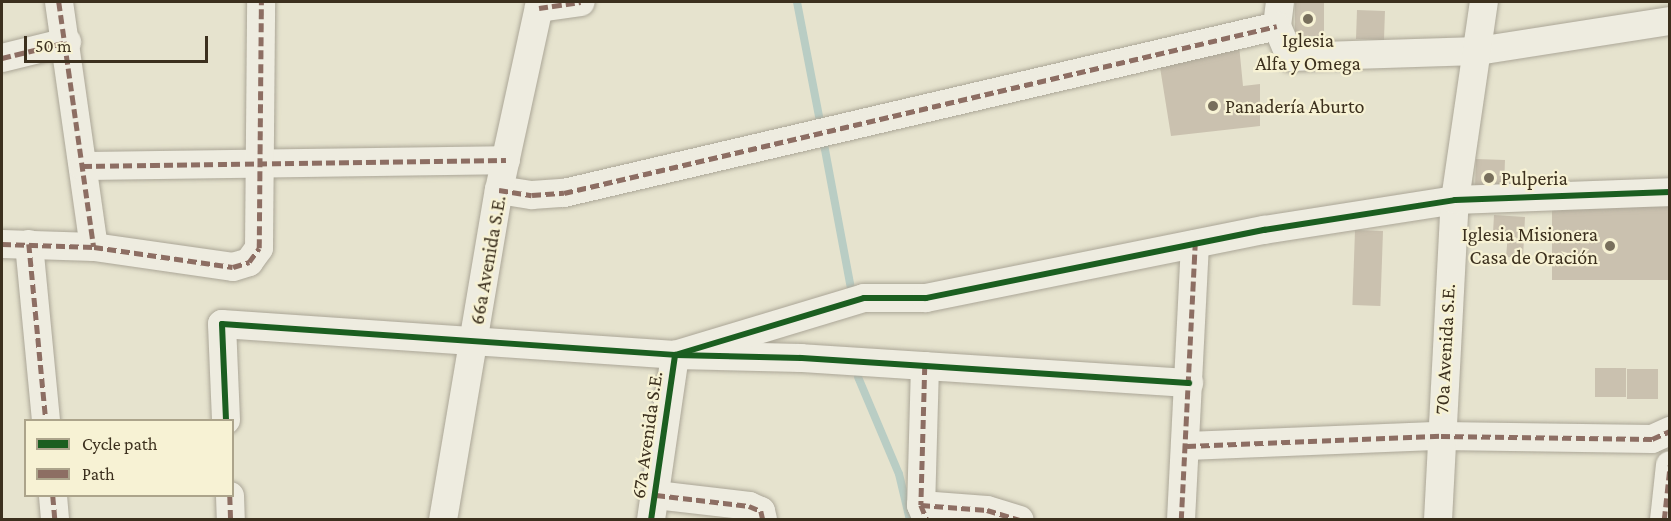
<!DOCTYPE html>
<html>
<head>
<meta charset="utf-8">
<style>
	body { margin:0 }
	#map { position:relative; width:1671px; height:521px; overflow:hidden; background:#e6e3ce; font-family:"Crimson Pro",serif }
	div>[style] { position:absolute }
	[style*='--x'] { left:calc(var(--x)*1px); top:calc(var(--y)*1px); width:calc(var(--w)*1px); rotate:calc(var(--a)*1deg) }
	.stream>* { height:8px; margin:-4px; padding:0 4px; transform-origin:4px; border-radius:4px; background:#b9cdc4 }
	.building>* { inset:0; background:#cac1af; transform-origin:0 0 }
	.roads { filter:drop-shadow(0 0 2px #aba697) drop-shadow(0 0 2px #aba697) }
	.minor>* { height:28px; margin:-14px; padding:0 14px; transform-origin:14px; border-radius:14px; background:#eeece0 }
	.quiet>* { height:4.5px; margin-top:-2.25px; transform-origin:0; background:repeating-linear-gradient(90deg,#8d6e63 0 9px,transparent 0 13.5px) }
	.cycleway>* { height:6px; margin:-3px; padding:0 3px; transform-origin:3px; border-radius:3px; background:#1b5e20 }
	.dots>* { width:16px; height:16px; translate:-50% -50%; box-sizing:border-box; border:3px solid #f7f2d4; border-radius:50% }
	span { translate:-50% -50%; white-space:nowrap; text-align:center; line-height:1.15; -webkit-text-stroke:4.5px #f7f2d4; paint-order:stroke }
	.poi-label { font-size:20px; color:#3c301e }
	.left { translate:0 -50%; text-align:left }
	.right { translate:-100% -50%; text-align:right }
	.street-label { font-size:20px; color:#3c301e }
	.frame { position:absolute; inset:0; border:3px solid #3c301e; pointer-events:none }
	.legend { position:absolute; left:24px; top:419px; width:210px; height:78px; box-sizing:border-box; background:#f7f2d4; border:2px solid #aca48b; margin:0; padding:8px 10px; list-style:none; font-size:18px; color:#3c301e }
	.legend li { display:flex; align-items:center; gap:12px; height:30px }
	.legend b { width:30px; border:2px solid #aca48b }
	.scale { position:absolute; left:24px; top:36px; width:184px; height:27px; box-sizing:border-box; border:3px solid #3c301e; border-top:0; padding-left:8px; font-size:18px; line-height:21px; white-space:nowrap; color:#3c301e; -webkit-text-stroke:4px #f7f2d4; paint-order:stroke }
</style>
</head>
<body>
<div id="map">
	<div class="stream">
		<i style="--x:797;--y:2;--w:127;--a:79.1"></i>
		<i style="--x:823;--y:139;--w:152;--a:79.4"></i>
		<i style="--x:858;--y:377;--w:105;--a:67.1"></i>
		<i style="--x:899;--y:474;--w:47;--a:76.6"></i>
	</div>
	<div class="building">
		<i style="left:1295px;top:2px;width:29px;height:34px"></i>
		<i style="left:1357px;top:10px;width:28px;height:29px;rotate:2deg"></i>
		<i style="clip-path:polygon(1239px 45px,1243px 86px,1260px 84px,1260px 126px,1171px 136px,1159px 61px)"></i>
		<i style="left:1476px;top:159px;width:29px;height:36px;rotate:2deg"></i>
		<i style="left:1670px;top:207px;width:73px;height:118px;rotate:90deg"></i>
		<i style="clip-path:polygon(1494px 215px,1525px 217px,1523px 258px,1506px 257px,1508px 234px,1493px 233px)"></i>
		<i style="left:1383px;top:231px;width:75px;height:28px;rotate:92deg"></i>
		<i style="left:1595px;top:368px;width:31px;height:29px"></i>
		<i style="left:1627px;top:369px;width:31px;height:30px"></i>
	</div>
	<div class="roads">
		<div class="minor">
			<i style="--x:59;--y:2;--w:247;--a:81.9"></i>
			<i style="--x:539;--y:8;--w:42;--a:-8.1"></i>
			<i style="--x:1277;--y:26;--w:34;--a:67"></i>
			<i style="--x:1290;--y:57;--w:188;--a:-1.8"></i>
			<i style="--x:1478;--y:51;--w:194;--a:-8.9"></i>
			<i style="--x:1277;--y:26;--w:24;--a:-83"></i>
			<i style="--x:2;--y:58;--w:67;--a:-13.8"></i>
			<i style="--x:83;--y:166;--w:423;--a:-0.8"></i>
			<i style="--x:499;--y:190;--w:33;--a:9"></i>
			<i style="--x:532;--y:195;--w:32;--a:-4"></i>
			<i style="--x:564;--y:193;--w:732;--a:-13.18"></i>
			<i style="--x:2;--y:244;--w:92;--a:1.9"></i>
			<i style="--x:94;--y:247;--w:140;--a:8.2"></i>
			<i style="--x:233;--y:267;--w:17;--a:-17"></i>
			<i style="--x:249;--y:262;--w:17;--a:-54"></i>
			<i style="--x:259;--y:248;--w:246;--a:-89.5"></i>
			<i style="--x:29;--y:244;--w:177;--a:84.5"></i>
			<i style="--x:925;--y:366;--w:139;--a:91.6"></i>
			<i style="--x:921;--y:505;--w:16;--a:68"></i>
			<i style="--x:226;--y:420;--w:96;--a:-92.4"></i>
			<i style="--x:222;--y:324;--w:454;--a:3.9"></i>
			<i style="--x:675;--y:355;--w:126;--a:1.4"></i>
			<i style="--x:801;--y:358;--w:389;--a:3.7"></i>
			<i style="--x:1187;--y:446;--w:254;--a:-2.3"></i>
			<i style="--x:1441;--y:436;--w:211;--a:0.8"></i>
			<i style="--x:1652;--y:439;--w:20;--a:-24"></i>
			<i style="--x:656;--y:495;--w:94;--a:6.7"></i>
			<i style="--x:749;--y:506;--w:13;--a:23"></i>
			<i style="--x:761;--y:511;--w:9;--a:77"></i>
			<i style="--x:53;--y:496;--w:24;--a:85"></i>
			<i style="--x:230;--y:496;--w:24;--a:88"></i>
			<i style="--x:921;--y:505;--w:66;--a:4.3"></i>
			<i style="--x:987;--y:510;--w:34;--a:17"></i>
			<i style="--x:443;--y:520;--w:335;--a:-80.4"></i>
			<i style="--x:499;--y:190;--w:192;--a:-77.7"></i>
			<i style="--x:651;--y:520;--w:167;--a:-81.7"></i>
			<i style="--x:675;--y:355;--w:197;--a:-16.8"></i>
			<i style="--x:864;--y:298;--w:62;--a:0"></i>
			<i style="--x:926;--y:298;--w:345;--a:-11.4"></i>
			<i style="--x:1264;--y:230;--w:193;--a:-8.9"></i>
			<i style="--x:1455;--y:200;--w:215;--a:-2.1"></i>
			<i style="--x:1181;--y:520;--w:276;--a:-87.1"></i>
			<i style="--x:1438;--y:520;--w:320;--a:-87"></i>
			<i style="--x:1455;--y:200;--w:200;--a:-81.7"></i>
			<i style="--x:1664;--y:520;--w:55;--a:-83.8"></i>
		</div>
	</div>
	<div class="quiet">
		<i style="--x:59;--y:2;--w:247;--a:81.9"></i>
		<i style="--x:539;--y:8;--w:42;--a:-8.1"></i>
		<i style="--x:2;--y:58;--w:67;--a:-13.8"></i>
		<i style="--x:83;--y:166;--w:423;--a:-0.8"></i>
		<i style="--x:499;--y:190;--w:33;--a:9"></i>
		<i style="--x:532;--y:195;--w:32;--a:-4"></i>
		<i style="--x:564;--y:193;--w:732;--a:-13.18"></i>
		<i style="--x:2;--y:244;--w:92;--a:1.9"></i>
		<i style="--x:94;--y:247;--w:140;--a:8.2"></i>
		<i style="--x:233;--y:267;--w:17;--a:-17"></i>
		<i style="--x:249;--y:262;--w:17;--a:-54"></i>
		<i style="--x:259;--y:248;--w:246;--a:-89.5"></i>
		<i style="--x:29;--y:244;--w:177;--a:84.5"></i>
		<i style="--x:925;--y:366;--w:139;--a:91.6"></i>
		<i style="--x:921;--y:505;--w:16;--a:68"></i>
		<i style="--x:1187;--y:446;--w:254;--a:-2.3"></i>
		<i style="--x:1441;--y:436;--w:211;--a:0.8"></i>
		<i style="--x:1652;--y:439;--w:20;--a:-24"></i>
		<i style="--x:656;--y:495;--w:94;--a:6.7"></i>
		<i style="--x:749;--y:506;--w:13;--a:23"></i>
		<i style="--x:761;--y:511;--w:9;--a:77"></i>
		<i style="--x:53;--y:496;--w:24;--a:85"></i>
		<i style="--x:230;--y:496;--w:24;--a:88"></i>
		<i style="--x:921;--y:505;--w:66;--a:4.3"></i>
		<i style="--x:987;--y:510;--w:34;--a:17"></i>
		<i style="--x:1181;--y:520;--w:276;--a:-87.1"></i>
		<i style="--x:1664;--y:520;--w:55;--a:-83.8"></i>
	</div>
	<div class="cycleway">
		<i style="--x:226;--y:420;--w:96;--a:-92.4"></i>
		<i style="--x:222;--y:324;--w:454;--a:3.9"></i>
		<i style="--x:675;--y:355;--w:126;--a:1.4"></i>
		<i style="--x:801;--y:358;--w:389;--a:3.7"></i>
		<i style="--x:651;--y:520;--w:167;--a:-81.7"></i>
		<i style="--x:675;--y:355;--w:197;--a:-16.8"></i>
		<i style="--x:864;--y:298;--w:62;--a:0"></i>
		<i style="--x:926;--y:298;--w:345;--a:-11.4"></i>
		<i style="--x:1264;--y:230;--w:193;--a:-8.9"></i>
		<i style="--x:1455;--y:200;--w:215;--a:-2.1"></i>
	</div>
	<div class="dots">
		<i style="left:1308px;top:19px;background:#786f5c"></i>
		<i style="left:1213px;top:106px;background:#786f5c"></i>
		<i style="left:1489px;top:178px;background:#786f5c"></i>
		<i style="left:1610px;top:246px;background:#786f5c"></i>
	</div>
	<div class="poi-label">
		<span style="left:1308px;top:52px">Iglesia<br>Alfa y Omega</span>
		<span class="left" style="left:1225px;top:106px">Panadería Aburto</span>
		<span class="left" style="left:1501px;top:178px">Pulperia</span>
		<span class="right" style="left:1598px;top:246px">Iglesia Misionera<br>Casa de Oración</span>
	</div>
	<div class="street-label">
		<span style="left:488px;top:260px;rotate:-80deg">66a Avenida S.E.</span>
		<span style="left:1445px;top:349px;rotate:-87deg">70a Avenida S.E.</span>
		<span style="left:647px;top:435px;rotate:-82deg">67a Avenida S.E.</span>
	</div>
	<div class="frame"></div>
	<ul class="legend">
	<li><b style="height:8px;background:#1b5e20"></b>Cycle path</li>
	<li><b style="height:8px;background:#8d6e63"></b>Path</li>
	</ul>
	<div class="scale">50 m</div>
</div>
</body>
</html>
